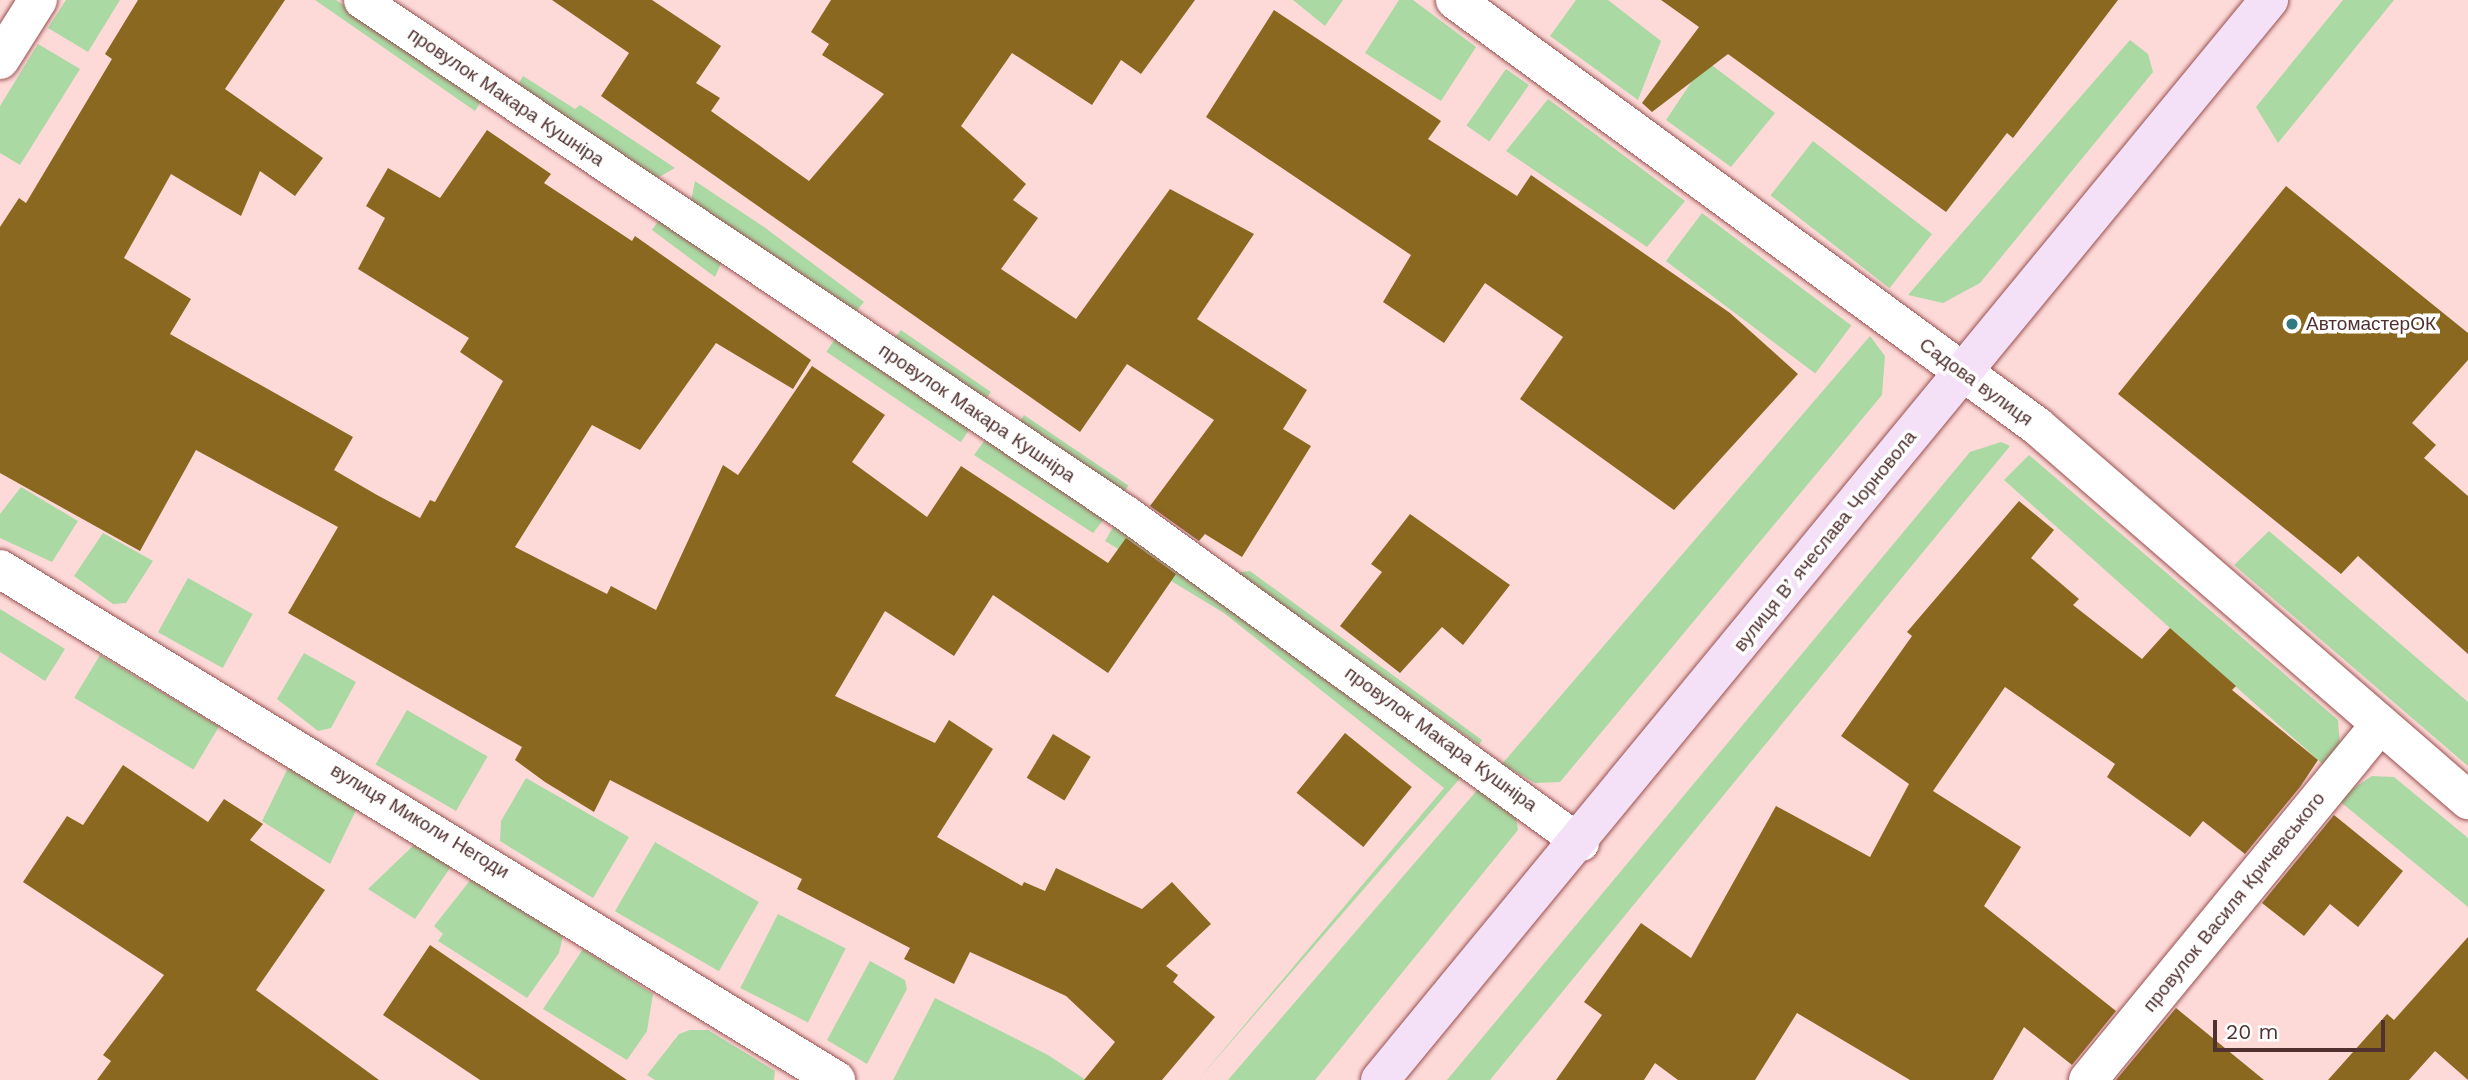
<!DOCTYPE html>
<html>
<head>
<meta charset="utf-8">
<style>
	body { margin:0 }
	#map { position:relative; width:2468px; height:1080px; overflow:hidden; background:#fddad8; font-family:"Work Sans",sans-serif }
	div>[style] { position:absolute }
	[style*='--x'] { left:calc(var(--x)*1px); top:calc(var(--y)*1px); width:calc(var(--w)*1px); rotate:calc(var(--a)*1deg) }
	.green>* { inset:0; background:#aad9a4; transform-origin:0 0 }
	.building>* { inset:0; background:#8a6820; transform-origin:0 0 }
	.roads { filter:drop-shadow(0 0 2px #99504f) drop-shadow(0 0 2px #99504f) }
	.lane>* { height:35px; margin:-17.5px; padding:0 17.5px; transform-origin:17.5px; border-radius:17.5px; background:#fff }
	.street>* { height:38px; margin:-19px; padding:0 19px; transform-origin:19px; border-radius:19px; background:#fff }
	.secondary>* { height:38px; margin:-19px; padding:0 19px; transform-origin:19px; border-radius:19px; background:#f4e1f7 }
	.dots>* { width:19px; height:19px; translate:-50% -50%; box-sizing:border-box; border:4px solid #fff; border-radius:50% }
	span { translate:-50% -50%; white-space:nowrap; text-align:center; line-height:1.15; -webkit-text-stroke:7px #fff; paint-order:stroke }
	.street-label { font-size:19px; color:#51312f }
	.poi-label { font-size:19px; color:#51312f }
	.left { translate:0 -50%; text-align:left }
	.scale { position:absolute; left:2213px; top:1020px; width:172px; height:32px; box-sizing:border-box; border:4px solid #51312f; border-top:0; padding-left:9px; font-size:21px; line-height:24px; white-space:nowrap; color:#51312f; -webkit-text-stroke:5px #fff; paint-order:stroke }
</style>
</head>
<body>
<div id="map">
	<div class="green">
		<i style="clip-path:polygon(66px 0,120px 0,88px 52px,48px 28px)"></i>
		<i style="clip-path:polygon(315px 0,336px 0,483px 98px,475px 111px)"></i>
		<i style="clip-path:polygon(1293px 0,1343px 0,1325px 26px)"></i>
		<i style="clip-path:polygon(1399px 0,1413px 0,1476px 47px,1441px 101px,1365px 53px)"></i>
		<i style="clip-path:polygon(1576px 0,1608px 0,1661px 41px,1638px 100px,1550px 36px)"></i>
		<i style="clip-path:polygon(2343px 0,2394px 0,2278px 143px,2256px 107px)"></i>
		<i style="clip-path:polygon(2130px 40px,2148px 54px,2153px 72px,1980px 283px,1943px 303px,1908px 295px)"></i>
		<i style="clip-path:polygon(38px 44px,80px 69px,20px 165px,0 153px,0 106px)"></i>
		<i style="clip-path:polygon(1702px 66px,1713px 66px,1775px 113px,1731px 167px,1666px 120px)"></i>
		<i style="left:1506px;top:69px;width:28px;height:69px;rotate:35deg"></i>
		<i style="clip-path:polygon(523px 76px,575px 109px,580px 105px,675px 168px,652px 181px,515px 90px)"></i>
		<i style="clip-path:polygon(1548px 99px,1685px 201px,1647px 247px,1506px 151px)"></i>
		<i style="left:1813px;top:141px;width:151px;height:69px;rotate:38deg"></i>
		<i style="clip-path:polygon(695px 181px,764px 227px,864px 302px,853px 315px,690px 206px)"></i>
		<i style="left:1702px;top:213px;width:187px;height:60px;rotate:37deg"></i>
		<i style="clip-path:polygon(661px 217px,723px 259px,715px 277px,652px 230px)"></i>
		<i style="clip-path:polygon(901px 330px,991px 392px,984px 402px,892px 341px)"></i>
		<i style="left:837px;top:336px;width:162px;height:19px;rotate:34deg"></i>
		<i style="clip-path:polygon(1870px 336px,1885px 356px,1882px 395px,1560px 782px,1535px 783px,1502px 764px)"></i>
		<i style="left:1024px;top:415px;width:126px;height:12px;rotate:34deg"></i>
		<i style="clip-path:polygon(987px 437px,1105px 518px,1093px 533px,974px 455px)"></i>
		<i style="clip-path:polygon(2001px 442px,2010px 446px,1490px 1080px,1447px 1080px,1970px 452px)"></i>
		<i style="clip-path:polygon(2029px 455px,2338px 720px,2340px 747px,2326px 767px,2004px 480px)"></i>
		<i style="clip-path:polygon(21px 487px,78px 521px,52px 562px,0 538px,0 514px)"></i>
		<i style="clip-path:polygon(1115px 524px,1462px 776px,1198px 1080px,1444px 788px,1224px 613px,1105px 541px)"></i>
		<i style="clip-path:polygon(2269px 531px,2468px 702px,2468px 766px,2234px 565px)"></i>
		<i style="clip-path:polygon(103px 533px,153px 561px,126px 603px,113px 604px,74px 576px)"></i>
		<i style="clip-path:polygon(1250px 571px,1482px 740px,1479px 745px,1234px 573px)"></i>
		<i style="left:188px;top:578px;width:74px;height:62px;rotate:29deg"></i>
		<i style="clip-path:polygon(0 609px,65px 649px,45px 681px,0 652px)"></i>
		<i style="clip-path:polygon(304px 653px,356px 682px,331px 728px,318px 731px,277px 699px)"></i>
		<i style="left:100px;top:655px;width:139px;height:50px;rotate:31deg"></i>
		<i style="left:407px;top:710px;width:93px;height:63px;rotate:30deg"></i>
		<i style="clip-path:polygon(288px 768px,357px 808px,330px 864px,262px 821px)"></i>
		<i style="clip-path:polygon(2372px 776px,2394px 777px,2468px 838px,2468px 907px,2337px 799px)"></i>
		<i style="clip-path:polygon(526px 778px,629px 837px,593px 898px,500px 841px,501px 821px)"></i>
		<i style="clip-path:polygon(1479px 788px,1516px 817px,1518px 830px,1315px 1080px,1228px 1080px)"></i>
		<i style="left:655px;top:842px;width:120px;height:80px;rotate:30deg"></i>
		<i style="clip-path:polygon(416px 843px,452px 865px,415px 919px,368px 889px)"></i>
		<i style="clip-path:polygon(472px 878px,563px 936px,559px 953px,527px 998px,438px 941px,443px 934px,434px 926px)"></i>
		<i style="left:778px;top:914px;width:76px;height:83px;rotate:27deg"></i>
		<i style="clip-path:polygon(583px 949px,653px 994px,647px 1031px,627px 1060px,543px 1009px)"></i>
		<i style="clip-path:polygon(870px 961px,905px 980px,907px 989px,867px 1064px,827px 1040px)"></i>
		<i style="clip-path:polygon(935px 998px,1048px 1055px,1086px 1080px,893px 1080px)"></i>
		<i style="clip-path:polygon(690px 1030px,708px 1030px,775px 1071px,774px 1080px,655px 1080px,647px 1075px,679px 1034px)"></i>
	</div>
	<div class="building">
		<i style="clip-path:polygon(138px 0,285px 0,225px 89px,323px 158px,295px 196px,260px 171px,241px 216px,171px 174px,124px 258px,191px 299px,170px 334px,353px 437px,334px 470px,377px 495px,420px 518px,430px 500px,435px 502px,503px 381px,460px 352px,469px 338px,358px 269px,385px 218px,366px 206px,388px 168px,440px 198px,487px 130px,551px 174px,544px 183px,632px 241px,635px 236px,811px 360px,793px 389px,716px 343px,640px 450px,592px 425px,515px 547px,607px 594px,611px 586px,656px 610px,723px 465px,738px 475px,812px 366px,885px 415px,852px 462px,927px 517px,961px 466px,1108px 563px,1126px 538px,1176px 574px,1108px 673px,993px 595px,954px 656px,885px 611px,835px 696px,935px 743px,949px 720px,993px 749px,937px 837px,1022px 886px,1024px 882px,1045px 891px,1056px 868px,1142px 909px,1172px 882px,1211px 924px,1166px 966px,1178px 975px,1173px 982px,1215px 1017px,1162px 1080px,1084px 1080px,1115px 1042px,1066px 996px,970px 952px,954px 984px,904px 959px,910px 948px,797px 889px,802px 879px,610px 780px,594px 812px,545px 782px,515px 760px,522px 747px,288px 613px,338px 527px,196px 450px,140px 551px,0 473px,0 227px,19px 198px,26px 203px,112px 59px,105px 54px)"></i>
		<i style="clip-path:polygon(552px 0,652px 0,721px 46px,696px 83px,720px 98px,711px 111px,809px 181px,884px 94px,822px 55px,829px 44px,811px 32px,831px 0,1195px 0,1141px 74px,1121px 60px,1092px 105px,1012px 53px,961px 126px,1026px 184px,1013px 200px,1038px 218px,1001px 269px,1076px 319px,1170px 189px,1254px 234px,1197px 319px,1307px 390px,1283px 429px,1311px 446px,1242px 557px,1205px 534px,1199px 541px,1150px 506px,1214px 420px,1127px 364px,1080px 432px,601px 96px,629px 53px)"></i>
		<i style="clip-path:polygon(1661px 0,2118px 0,2013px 138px,2007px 133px,1946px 212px,1728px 54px,1652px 112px,1642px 103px,1699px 27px)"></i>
		<i style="clip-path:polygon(1274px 10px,1441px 121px,1428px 139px,1517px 196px,1531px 175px,1730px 313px,1798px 374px,1674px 510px,1520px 399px,1563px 337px,1485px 283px,1444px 343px,1383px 302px,1411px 255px,1206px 117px)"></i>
		<i style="clip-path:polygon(2286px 186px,2468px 333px,2468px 360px,2412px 423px,2436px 445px,2424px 458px,2468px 496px,2468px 654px,2358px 556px,2341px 574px,2118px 394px)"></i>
		<i style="clip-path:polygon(2019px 501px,2054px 530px,2031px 558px,2079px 599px,2073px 605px,2142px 659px,2170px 628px,2236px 686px,2232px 690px,2318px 760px,2300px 787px,2245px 854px,2203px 821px,2190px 837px,2107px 777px,2115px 764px,2005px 687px,1933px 791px,2021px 847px,1984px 906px,2116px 1011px,2072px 1065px,2024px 1027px,1993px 1080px,1910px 1080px,1797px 1013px,1755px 1080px,1678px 1080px,1655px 1063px,1644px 1080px,1556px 1080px,1602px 1015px,1584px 1002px,1641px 923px,1691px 958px,1776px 806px,1870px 857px,1909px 784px,1841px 736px,1912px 636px,1907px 632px)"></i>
		<i style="clip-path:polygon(1410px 514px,1510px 585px,1463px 645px,1442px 627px,1400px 673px,1340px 626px,1382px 572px,1371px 564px)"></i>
		<i style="left:1345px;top:733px;width:86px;height:77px;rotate:39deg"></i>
		<i style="left:1053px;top:734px;width:44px;height:51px;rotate:31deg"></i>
		<i style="clip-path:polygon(123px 765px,208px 822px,224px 799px,263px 824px,250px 840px,325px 890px,256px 990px,379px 1080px,97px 1080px,111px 1061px,103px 1055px,164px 975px,23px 882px,67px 816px,83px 825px)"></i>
		<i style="clip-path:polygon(2334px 815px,2403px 871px,2358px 927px,2330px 904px,2304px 936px,2262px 903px)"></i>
		<i style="clip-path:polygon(2468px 937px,2468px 1080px,2435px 1051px,2409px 1080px,2328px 1080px,2387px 1014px,2394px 1020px)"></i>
		<i style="clip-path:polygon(430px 945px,539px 1020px,627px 1080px,480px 1080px,383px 1015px)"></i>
		<i style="clip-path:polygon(2176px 1008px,2264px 1080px,2116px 1080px)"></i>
	</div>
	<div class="roads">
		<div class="lane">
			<i style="--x:361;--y:0;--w:921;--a:33.85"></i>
			<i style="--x:1126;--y:513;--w:562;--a:35.95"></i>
		</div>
		<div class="street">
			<i style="--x:1455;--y:0;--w:721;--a:36.2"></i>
			<i style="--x:2037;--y:426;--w:571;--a:40.95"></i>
			<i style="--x:0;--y:60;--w:71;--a:-57.7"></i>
			<i style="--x:0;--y:569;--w:980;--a:31.44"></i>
			<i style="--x:2088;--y:1080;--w:460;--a:-50.6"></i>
		</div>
		<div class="secondary">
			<i style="--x:1380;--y:1080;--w:1399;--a:-50.54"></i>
		</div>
	</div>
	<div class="dots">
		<i style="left:2292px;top:324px;background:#317a7f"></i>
	</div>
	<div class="street-label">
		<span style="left:506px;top:97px;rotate:34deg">провулок Макара Кушніра</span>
		<span style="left:1976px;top:382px;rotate:36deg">Садова вулиця</span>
		<span style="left:977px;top:413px;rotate:34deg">провулок Макара Кушніра</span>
		<span style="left:1825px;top:541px;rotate:-51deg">вулиця Вʼячеслава Чорновола</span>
		<span style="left:1441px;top:739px;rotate:36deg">провулок Макара Кушніра</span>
		<span style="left:420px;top:821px;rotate:31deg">вулиця Миколи Негоди</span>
		<span style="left:2234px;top:902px;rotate:-51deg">провулок Василя Кричевського</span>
	</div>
	<div class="poi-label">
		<span class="left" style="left:2306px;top:324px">АвтомастерОК</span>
	</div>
	<div class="scale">20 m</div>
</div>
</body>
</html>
